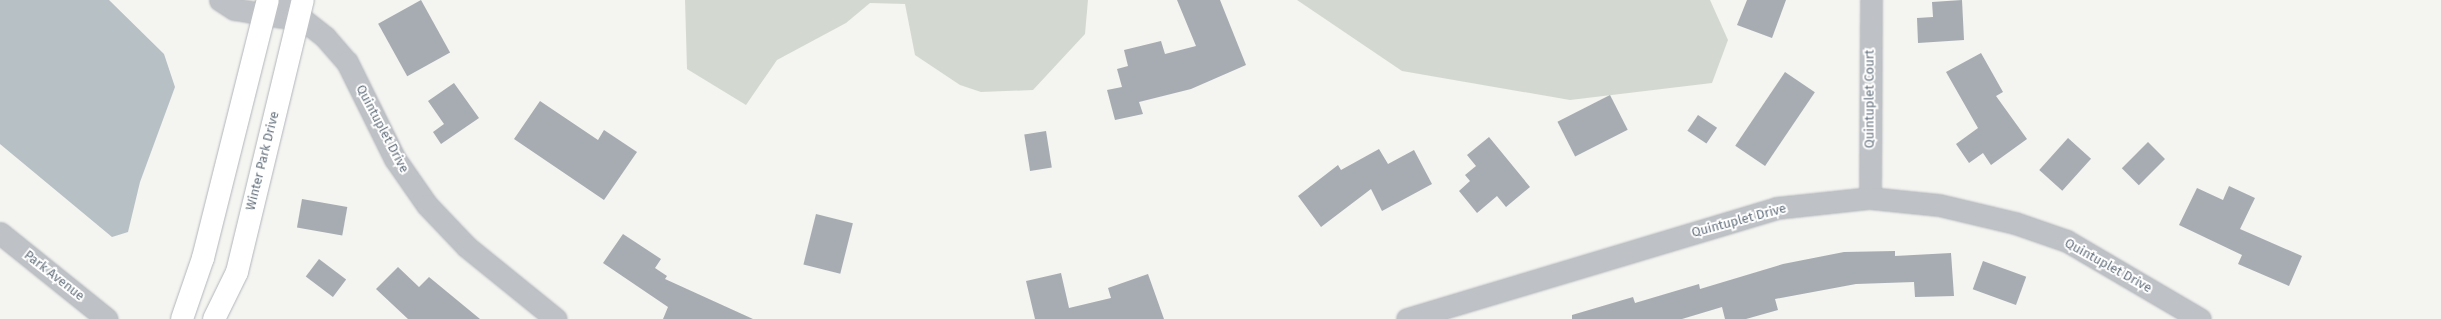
<!DOCTYPE html>
<html>
<head>
<meta charset="utf-8">
<style>
	body { margin:0 }
	#map { position:relative; width:2441px; height:319px; overflow:hidden; background:#f4f4f1; font-family:"Fira Sans",sans-serif }
	div>[style] { position:absolute }
	[style*='--x'] { left:calc(var(--x)*1px); top:calc(var(--y)*1px); width:calc(var(--w)*1px); rotate:calc(var(--a)*1deg) }
	.green>* { inset:0; background:#d3d9d1 }
	.water>* { inset:0; background:#b7c0c5 }
	.building>* { inset:0; background:#a6acb1; transform-origin:0 0 }
	.roads { filter:drop-shadow(0 0 1px #b1b5b9) drop-shadow(0 0 1px #b1b5b9) }
	.street>* { height:21px; margin:-10.5px; padding:0 10.5px; transform-origin:10.5px; border-radius:10.5px; background:#bec1c5 }
	.secondary>* { height:22px; margin:-11px; padding:0 11px; transform-origin:11px; border-radius:11px; background:#fff }
	span { translate:-50% -50%; white-space:nowrap; text-align:center; line-height:1.15; -webkit-text-stroke:4px #fff; paint-order:stroke }
	.street-label { font-size:13px; color:#66727f }
</style>
</head>
<body>
<div id="map">
	<div class="green">
		<i style="clip-path:polygon(685px 0,1088px 0,1085px 34px,1033px 90px,981px 92px,960px 85px,915px 55px,905px 4px,870px 3px,846px 23px,777px 60px,746px 105px,687px 69px)"></i>
		<i style="clip-path:polygon(1297px 0,1710px 0,1728px 40px,1712px 83px,1570px 100px,1402px 71px)"></i>
	</div>
	<div class="water">
		<i style="clip-path:polygon(0 0,109px 0,164px 54px,175px 87px,140px 182px,128px 232px,112px 237px,0 144px)"></i>
	</div>
	<div class="building">
		<i style="left:421px;top:0;width:60px;height:49px;rotate:61deg"></i>
		<i style="clip-path:polygon(1177px 0,1220px 0,1246px 65px,1191px 89px,1139px 102px,1143px 114px,1115px 120px,1107px 90px,1122px 87px,1117px 69px,1128px 66px,1124px 50px,1161px 41px,1165px 54px,1196px 46px)"></i>
		<i style="clip-path:polygon(1747px 0,1786px 0,1772px 38px,1737px 25px)"></i>
		<i style="clip-path:polygon(1962px 0,1964px 40px,1918px 43px,1917px 18px,1933px 17px,1932px 2px)"></i>
		<i style="clip-path:polygon(1981px 53px,2003px 92px,1996px 96px,2027px 139px,1991px 165px,1983px 153px,1969px 163px,1956px 144px,1978px 128px,1946px 72px)"></i>
		<i style="left:1785px;top:72px;width:36px;height:89px;rotate:34deg"></i>
		<i style="clip-path:polygon(454px 83px,479px 118px,441px 144px,433px 132px,444px 124px,428px 101px)"></i>
		<i style="left:1610px;top:95px;width:39px;height:59px;rotate:63deg"></i>
		<i style="clip-path:polygon(540px 101px,598px 140px,604px 130px,637px 152px,604px 200px,514px 139px)"></i>
		<i style="left:1698px;top:115px;width:23px;height:19px;rotate:34deg"></i>
		<i style="left:1046px;top:131px;width:37px;height:22px;rotate:81deg"></i>
		<i style="clip-path:polygon(1489px 137px,1530px 187px,1506px 207px,1497px 196px,1477px 213px,1459px 191px,1470px 181px,1465px 175px,1476px 166px,1467px 155px)"></i>
		<i style="left:2068px;top:138px;width:31px;height:43px;rotate:42deg"></i>
		<i style="left:2148px;top:142px;width:24px;height:37px;rotate:45deg"></i>
		<i style="clip-path:polygon(1379px 149px,1388px 164px,1414px 150px,1432px 184px,1382px 211px,1371px 189px,1321px 227px,1298px 196px,1338px 165px,1341px 170px)"></i>
		<i style="clip-path:polygon(2229px 186px,2255px 198px,2240px 229px,2302px 256px,2289px 286px,2238px 264px,2242px 255px,2179px 225px,2197px 188px,2223px 200px)"></i>
		<i style="left:302px;top:199px;width:46px;height:29px;rotate:10deg"></i>
		<i style="left:816px;top:214px;width:38px;height:52px;rotate:14deg"></i>
		<i style="clip-path:polygon(623px 234px,661px 259px,655px 268px,667px 276px,665px 279px,753px 319px,663px 319px,668px 307px,603px 263px)"></i>
		<i style="clip-path:polygon(1895px 251px,1895px 256px,1951px 253px,1954px 296px,1915px 297px,1914px 282px,1856px 284px,1775px 299px,1778px 310px,1746px 319px,1725px 319px,1722px 307px,1682px 319px,1572px 319px,1572px 315px,1633px 297px,1635px 303px,1699px 284px,1700px 289px,1783px 264px,1844px 252px)"></i>
		<i style="left:319px;top:259px;width:34px;height:22px;rotate:37deg"></i>
		<i style="left:1983px;top:261px;width:46px;height:30px;rotate:20deg"></i>
		<i style="clip-path:polygon(398px 267px,419px 287px,429px 277px,480px 319px,408px 319px,376px 289px)"></i>
		<i style="clip-path:polygon(1061px 273px,1069px 308px,1111px 298px,1108px 288px,1148px 274px,1164px 319px,1035px 319px,1026px 281px)"></i>
	</div>
	<div class="roads">
		<div class="street">
			<i style="--x:220;--y:0;--w:17;--a:33"></i>
			<i style="--x:234;--y:9;--w:49;--a:9.5"></i>
			<i style="--x:278;--y:0;--w:60;--a:38.2"></i>
			<i style="--x:325;--y:37;--w:33;--a:49"></i>
			<i style="--x:347;--y:62;--w:108;--a:63.7"></i>
			<i style="--x:395;--y:159;--w:56;--a:55.2"></i>
			<i style="--x:427;--y:205;--w:58;--a:46.4"></i>
			<i style="--x:467;--y:247;--w:114;--a:39"></i>
			<i style="--x:1870;--y:198;--w:198;--a:-89.7"></i>
			<i style="--x:0;--y:233;--w:137;--a:38.8"></i>
			<i style="--x:1407;--y:319;--w:385;--a:-16.7"></i>
			<i style="--x:1776;--y:208;--w:95;--a:-6.1"></i>
			<i style="--x:1870;--y:198;--w:69;--a:5.8"></i>
			<i style="--x:1939;--y:205;--w:78;--a:13.3"></i>
			<i style="--x:2015;--y:223;--w:55;--a:19.1"></i>
			<i style="--x:2067;--y:241;--w:154;--a:30.4"></i>
		</div>
		<div class="secondary">
			<i style="--x:182;--y:319;--w:65;--a:-71"></i>
			<i style="--x:203;--y:258;--w:266;--a:-75.9"></i>
			<i style="--x:214;--y:319;--w:52;--a:-63.9"></i>
			<i style="--x:237;--y:272;--w:280;--a:-76.4"></i>
		</div>
	</div>
	<div class="street-label">
		<span style="left:1870px;top:99px;rotate:-90deg">Quintuplet Court</span>
		<span style="left:382px;top:129px;rotate:62deg">Quintuplet Drive</span>
		<span style="left:263px;top:161px;rotate:-76deg">Winter Park Drive</span>
		<span style="left:1739px;top:221px;rotate:-15deg">Quintuplet Drive</span>
		<span style="left:2108px;top:266px;rotate:29deg">Quintuplet Drive</span>
		<span style="left:54px;top:276px;rotate:38deg">Park Avenue</span>
	</div>
</div>
</body>
</html>
